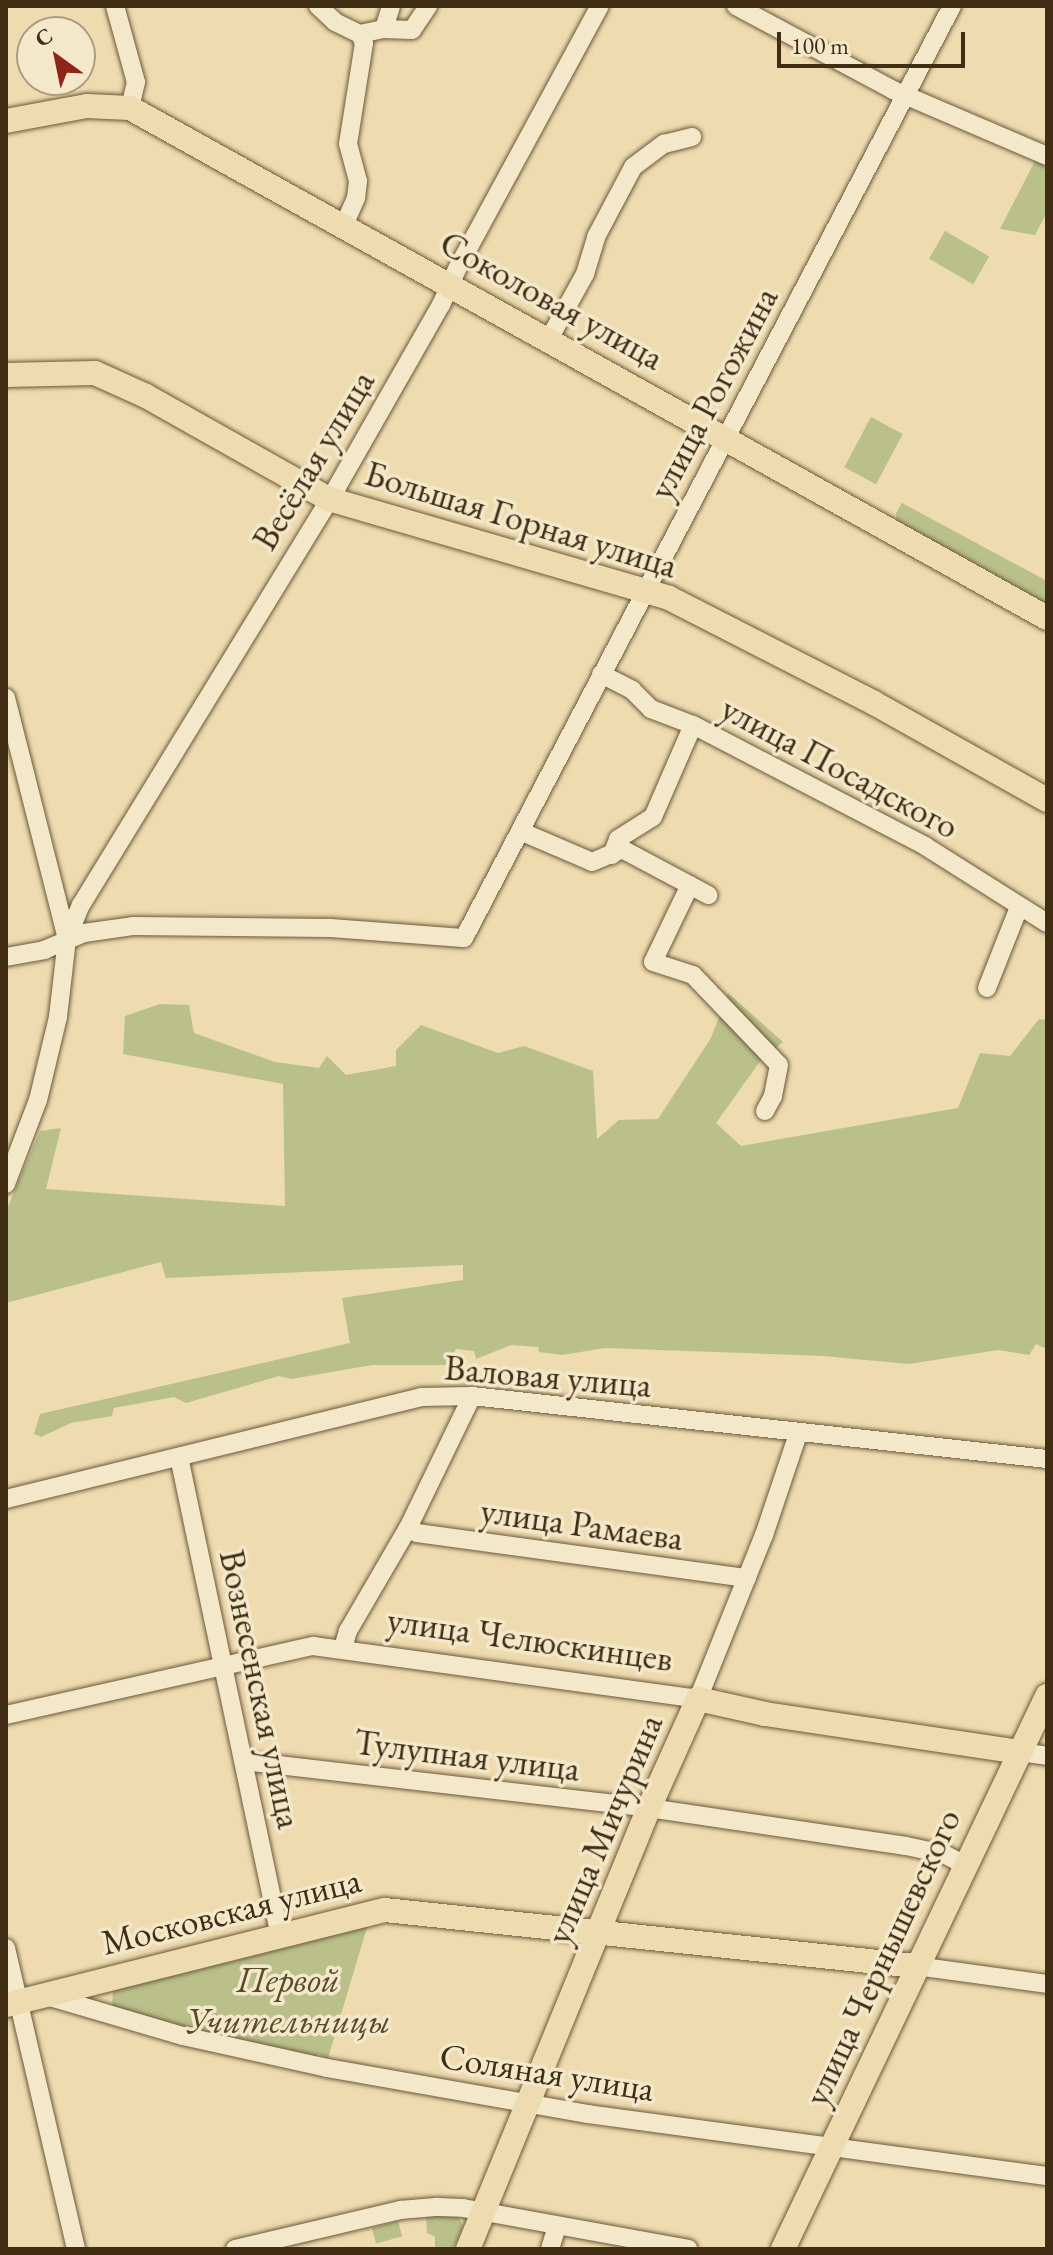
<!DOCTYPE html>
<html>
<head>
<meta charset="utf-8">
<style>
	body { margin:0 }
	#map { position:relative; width:1053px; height:2255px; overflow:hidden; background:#eedbaf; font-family:"EB Garamond",serif }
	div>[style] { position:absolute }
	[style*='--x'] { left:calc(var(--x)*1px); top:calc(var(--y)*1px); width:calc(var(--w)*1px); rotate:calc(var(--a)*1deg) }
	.green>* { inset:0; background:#bac08a; transform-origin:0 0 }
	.roads { filter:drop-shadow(0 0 2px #6c583b) drop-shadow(0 0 2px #6c583b) }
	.minor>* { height:18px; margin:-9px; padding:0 9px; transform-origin:9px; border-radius:9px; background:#f4e8cb }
	.major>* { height:24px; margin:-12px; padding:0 12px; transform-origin:12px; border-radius:12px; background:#eedbaf }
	span { translate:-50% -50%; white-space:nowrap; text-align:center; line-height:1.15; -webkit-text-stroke:7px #f4e8cb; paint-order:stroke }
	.street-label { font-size:36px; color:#412c14 }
	.park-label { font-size:36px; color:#594a2c; font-style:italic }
	.frame { position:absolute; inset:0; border:8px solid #412c14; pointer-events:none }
	.north { position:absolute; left:16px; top:16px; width:80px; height:80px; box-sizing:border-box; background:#f4e8cb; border:2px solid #ac9d82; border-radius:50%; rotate:327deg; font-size:22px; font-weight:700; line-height:32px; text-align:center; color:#412c14 }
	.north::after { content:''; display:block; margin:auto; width:28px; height:36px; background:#8f2418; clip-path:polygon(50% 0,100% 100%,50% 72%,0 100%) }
	.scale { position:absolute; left:777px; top:32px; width:188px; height:36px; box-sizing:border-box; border:4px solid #412c14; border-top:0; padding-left:10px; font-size:24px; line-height:28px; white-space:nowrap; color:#412c14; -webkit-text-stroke:6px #f4e8cb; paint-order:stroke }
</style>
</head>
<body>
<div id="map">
	<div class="green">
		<i style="clip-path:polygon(1036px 159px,1047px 163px,1047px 212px,1035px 235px,1000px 229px)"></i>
		<i style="left:945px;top:231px;width:51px;height:32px;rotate:30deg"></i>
		<i style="left:871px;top:417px;width:36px;height:57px;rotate:28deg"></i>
		<i style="clip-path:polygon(902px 503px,1047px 581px,1047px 609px,897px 524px,896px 513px)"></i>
		<i style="clip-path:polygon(728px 993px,783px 1042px,761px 1060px,716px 1123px,741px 1146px,958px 1108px,980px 1053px,1010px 1056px,1039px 1019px,1047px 1020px,1047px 1349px,1036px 1344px,1029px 1355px,998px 1350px,909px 1364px,823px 1356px,605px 1348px,562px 1355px,539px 1352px,538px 1347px,511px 1345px,476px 1359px,474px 1351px,456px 1349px,446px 1365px,372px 1365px,291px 1379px,279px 1376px,186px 1403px,174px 1397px,114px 1408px,112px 1416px,71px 1423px,41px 1437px,34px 1434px,40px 1414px,350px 1343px,342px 1298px,463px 1280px,463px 1265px,166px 1278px,161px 1262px,6px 1303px,6px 1211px,40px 1131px,61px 1128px,46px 1189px,285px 1206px,283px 1084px,123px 1054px,125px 1016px,160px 1004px,189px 1005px,194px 1033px,275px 1062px,319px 1068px,327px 1056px,346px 1075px,396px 1066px,396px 1050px,421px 1025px,498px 1053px,524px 1046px,593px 1071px,597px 1139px,619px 1120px,658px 1119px,711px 1038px)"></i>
		<i style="clip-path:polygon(368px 1924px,328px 2058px,318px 2054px,311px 2061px,112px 2008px,113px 1990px)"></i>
		<i style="clip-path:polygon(456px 2212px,463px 2226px,453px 2249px,435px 2249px,435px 2237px,427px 2233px,426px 2214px)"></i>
		<i style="left:398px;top:2221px;width:16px;height:27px;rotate:75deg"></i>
	</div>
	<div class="roads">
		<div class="minor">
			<i style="--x:115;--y:6;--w:79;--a:74.6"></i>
			<i style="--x:136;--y:82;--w:27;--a:103"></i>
			<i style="--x:318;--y:6;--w:23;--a:43"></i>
			<i style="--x:335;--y:22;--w:28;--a:26"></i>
			<i style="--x:736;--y:6;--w:178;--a:28.1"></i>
			<i style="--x:893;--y:90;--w:168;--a:23.2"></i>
			<i style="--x:384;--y:29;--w:24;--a:-73"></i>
			<i style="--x:360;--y:34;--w:25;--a:-12"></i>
			<i style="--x:384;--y:29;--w:28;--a:2"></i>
			<i style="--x:412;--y:30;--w:29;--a:-56"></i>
			<i style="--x:344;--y:225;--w:30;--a:-66"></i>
			<i style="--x:356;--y:198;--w:17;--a:-83"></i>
			<i style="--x:358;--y:181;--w:38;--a:-105"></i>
			<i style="--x:348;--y:144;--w:102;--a:-81"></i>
			<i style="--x:364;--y:43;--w:10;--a:-114"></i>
			<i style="--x:548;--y:341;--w:77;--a:-61.1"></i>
			<i style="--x:585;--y:274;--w:39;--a:-73"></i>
			<i style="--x:596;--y:237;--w:79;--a:-62.1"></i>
			<i style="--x:633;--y:167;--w:39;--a:-37"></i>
			<i style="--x:664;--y:144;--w:29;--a:-14"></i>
			<i style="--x:601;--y:674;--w:35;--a:27"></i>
			<i style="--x:632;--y:690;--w:27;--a:45"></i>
			<i style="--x:651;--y:709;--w:45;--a:20.9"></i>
			<i style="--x:693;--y:725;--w:262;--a:27.5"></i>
			<i style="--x:925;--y:846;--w:144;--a:32.3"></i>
			<i style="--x:6;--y:698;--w:249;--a:75.8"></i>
			<i style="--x:67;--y:939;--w:79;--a:96.6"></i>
			<i style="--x:58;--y:1017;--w:85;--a:103.5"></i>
			<i style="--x:38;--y:1100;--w:90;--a:110.9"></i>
			<i style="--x:520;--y:831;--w:78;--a:23.3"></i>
			<i style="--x:592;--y:862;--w:33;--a:-23"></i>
			<i style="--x:622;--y:849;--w:98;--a:28.1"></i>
			<i style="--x:612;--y:855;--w:17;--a:-69"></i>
			<i style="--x:618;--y:839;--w:41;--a:-32.2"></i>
			<i style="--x:653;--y:817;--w:100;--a:-66.5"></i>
			<i style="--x:690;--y:885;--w:85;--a:115.7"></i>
			<i style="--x:653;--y:962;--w:42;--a:18"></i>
			<i style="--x:693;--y:975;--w:124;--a:46.3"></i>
			<i style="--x:779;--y:1065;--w:32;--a:101"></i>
			<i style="--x:773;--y:1096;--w:17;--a:118"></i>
			<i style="--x:67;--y:939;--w:37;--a:-68"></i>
			<i style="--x:81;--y:905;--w:490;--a:-58.5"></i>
			<i style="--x:337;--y:487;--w:210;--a:-60.3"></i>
			<i style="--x:441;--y:305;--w:39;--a:-66"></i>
			<i style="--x:457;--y:269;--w:299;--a:-61.5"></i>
			<i style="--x:6;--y:957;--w:39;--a:-10"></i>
			<i style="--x:44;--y:950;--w:43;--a:-23"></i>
			<i style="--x:84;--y:933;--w:49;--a:-8.1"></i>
			<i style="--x:133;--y:926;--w:197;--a:0.6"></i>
			<i style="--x:330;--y:928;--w:134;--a:4.3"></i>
			<i style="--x:464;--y:938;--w:1052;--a:-62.36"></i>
			<i style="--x:987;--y:988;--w:87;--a:-68.4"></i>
			<i style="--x:179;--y:1457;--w:489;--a:78.1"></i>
			<i style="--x:6;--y:1499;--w:427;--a:-13.8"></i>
			<i style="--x:421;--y:1397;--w:51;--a:-1.1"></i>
			<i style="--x:472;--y:1396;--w:578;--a:6.25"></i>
			<i style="--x:408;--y:1528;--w:10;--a:29"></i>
			<i style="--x:417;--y:1533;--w:333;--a:7.8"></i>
			<i style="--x:343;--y:1648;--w:18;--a:-74"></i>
			<i style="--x:348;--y:1631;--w:119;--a:-59.8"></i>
			<i style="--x:408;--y:1528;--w:147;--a:-64.1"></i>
			<i style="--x:6;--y:1715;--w:315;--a:-12.7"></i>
			<i style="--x:313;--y:1646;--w:389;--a:7.8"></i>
			<i style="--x:698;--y:1699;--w:177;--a:-68.1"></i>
			<i style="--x:764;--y:1535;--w:107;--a:-71.4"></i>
			<i style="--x:1020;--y:1752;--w:27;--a:8"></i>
			<i style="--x:244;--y:1761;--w:408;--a:6.6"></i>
			<i style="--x:649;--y:1808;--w:260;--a:8.4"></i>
			<i style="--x:906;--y:1846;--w:39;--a:12"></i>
			<i style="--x:944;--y:1854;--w:24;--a:28"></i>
			<i style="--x:6;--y:1948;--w:309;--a:76.9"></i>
			<i style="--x:916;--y:1966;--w:132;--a:7.8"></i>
			<i style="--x:47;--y:1996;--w:142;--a:16.4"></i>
			<i style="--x:183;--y:2036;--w:148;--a:12.5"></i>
			<i style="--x:327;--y:2068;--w:265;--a:10"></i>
			<i style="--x:588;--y:2114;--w:463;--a:7.7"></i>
			<i style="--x:235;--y:2249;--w:170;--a:-13.3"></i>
			<i style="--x:400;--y:2210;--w:38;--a:-5"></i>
			<i style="--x:438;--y:2207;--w:25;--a:2"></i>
			<i style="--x:463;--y:2208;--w:229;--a:10.3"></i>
			<i style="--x:550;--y:2249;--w:24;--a:-73"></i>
		</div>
		<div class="major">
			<i style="--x:6;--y:121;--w:82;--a:-10.5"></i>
			<i style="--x:87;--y:106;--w:43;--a:2.7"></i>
			<i style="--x:130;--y:108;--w:1049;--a:29.08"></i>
			<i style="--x:6;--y:375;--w:89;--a:-1.3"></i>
			<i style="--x:95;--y:373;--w:56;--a:24.3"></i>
			<i style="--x:146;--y:396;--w:210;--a:29.4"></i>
			<i style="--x:329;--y:499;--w:354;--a:16.2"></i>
			<i style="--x:669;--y:598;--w:230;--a:27.1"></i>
			<i style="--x:874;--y:703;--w:198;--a:29.3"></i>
			<i style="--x:6;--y:2005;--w:391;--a:-14.1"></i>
			<i style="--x:385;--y:1910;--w:534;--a:6.02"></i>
			<i style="--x:468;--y:2249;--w:477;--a:-67.7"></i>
			<i style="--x:649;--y:1808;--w:120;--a:-65.8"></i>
			<i style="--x:698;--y:1699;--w:69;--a:12.6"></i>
			<i style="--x:765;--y:1714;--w:258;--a:8.5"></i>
			<i style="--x:783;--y:2249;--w:613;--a:-64.48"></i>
		</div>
	</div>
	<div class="street-label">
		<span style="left:552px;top:300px;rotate:29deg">Соколовая улица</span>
		<span style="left:713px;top:393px;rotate:-62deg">улица Рогожина</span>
		<span style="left:313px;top:460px;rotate:-59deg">Весёлая улица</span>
		<span style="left:521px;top:519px;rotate:17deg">Большая Горная улица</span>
		<span style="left:840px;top:767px;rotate:28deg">улица Посадского</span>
		<span style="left:548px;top:1376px;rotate:5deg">Валовая улица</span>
		<span style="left:582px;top:1524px;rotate:8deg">улица Рамаева</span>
		<span style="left:530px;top:1639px;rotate:8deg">улица Челюскинцев</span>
		<span style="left:261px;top:1689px;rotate:78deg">Вознесенская улица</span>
		<span style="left:467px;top:1755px;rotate:7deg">Тулупная улица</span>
		<span style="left:604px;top:1829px;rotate:-67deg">улица Мичурина</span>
		<span style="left:231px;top:1911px;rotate:-14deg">Московская улица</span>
		<span style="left:882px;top:1957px;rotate:-65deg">улица Чернышевского</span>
		<span style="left:547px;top:2072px;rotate:9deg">Соляная улица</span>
	</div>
	<div class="park-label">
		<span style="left:288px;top:2000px">Первой<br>Учительницы</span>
	</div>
	<div class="frame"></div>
	<div class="north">С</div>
	<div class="scale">100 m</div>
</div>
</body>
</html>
